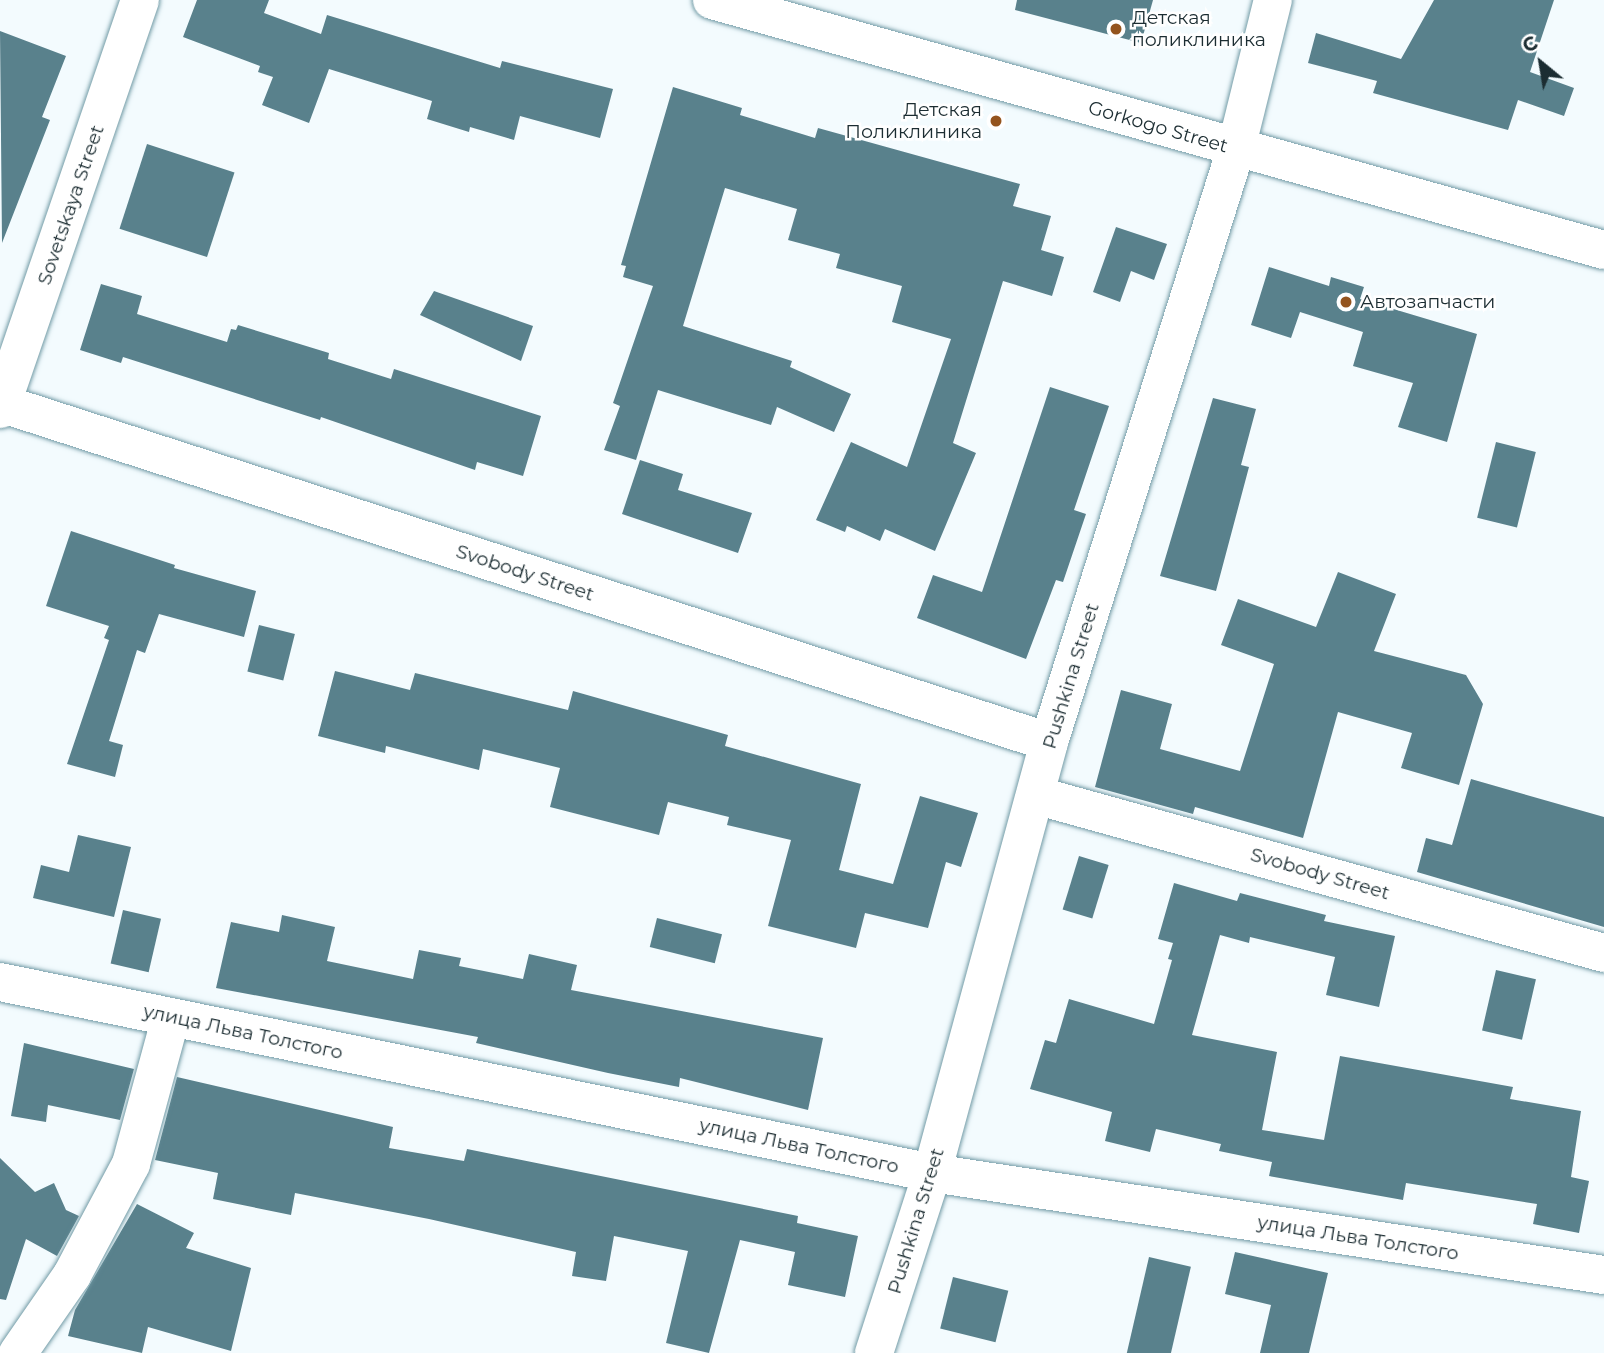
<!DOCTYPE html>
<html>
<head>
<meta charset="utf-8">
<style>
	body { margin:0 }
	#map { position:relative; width:1604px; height:1353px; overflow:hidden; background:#f3fbfe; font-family:Montserrat,sans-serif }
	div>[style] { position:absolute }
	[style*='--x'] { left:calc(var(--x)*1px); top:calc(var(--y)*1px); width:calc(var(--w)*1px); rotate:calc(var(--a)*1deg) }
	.building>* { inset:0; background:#59818c; transform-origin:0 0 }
	.roads { filter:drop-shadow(0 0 2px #729ba6) drop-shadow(0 0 2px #729ba6) }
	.minor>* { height:38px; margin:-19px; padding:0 19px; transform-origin:19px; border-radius:19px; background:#fff }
	.major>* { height:38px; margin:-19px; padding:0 19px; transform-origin:19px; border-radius:19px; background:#fff }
	.dots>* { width:19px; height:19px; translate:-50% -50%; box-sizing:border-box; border:4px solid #fff; border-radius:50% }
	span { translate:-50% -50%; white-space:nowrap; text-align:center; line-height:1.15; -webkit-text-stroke:5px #fff; paint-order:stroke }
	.poi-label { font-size:19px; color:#1c2d32 }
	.left { translate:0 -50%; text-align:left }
	.right { translate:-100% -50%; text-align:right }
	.street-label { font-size:19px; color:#1c2d32 }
	.north { position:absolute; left:1506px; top:28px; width:70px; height:70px; -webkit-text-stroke:5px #fff; paint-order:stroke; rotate:330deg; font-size:19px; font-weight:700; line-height:28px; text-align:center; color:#1c2d32 }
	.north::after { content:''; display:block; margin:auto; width:24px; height:32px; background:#1c2d32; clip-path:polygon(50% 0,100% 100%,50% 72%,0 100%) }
</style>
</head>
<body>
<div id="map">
	<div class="building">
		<i style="clip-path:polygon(197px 0,269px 0,264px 13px,321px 34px,327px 15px,500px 68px,502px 61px,613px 89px,600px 138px,520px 116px,514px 140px,470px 127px,469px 132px,427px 119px,432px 101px,329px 69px,309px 123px,262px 105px,273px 77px,258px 72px,260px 66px,183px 37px)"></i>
		<i style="clip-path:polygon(1017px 0,1153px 0,1141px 43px,1015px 10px)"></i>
		<i style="clip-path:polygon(1434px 0,1554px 0,1530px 72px,1574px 88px,1564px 116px,1518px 100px,1508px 130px,1373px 93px,1377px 81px,1308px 63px,1316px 33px,1401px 59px)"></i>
		<i style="clip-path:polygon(0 31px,66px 56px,42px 117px,50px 120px,2px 243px)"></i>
		<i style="clip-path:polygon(673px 87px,742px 108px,740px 115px,815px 138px,818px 128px,1020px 184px,1013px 206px,1051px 216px,1041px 250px,1064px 257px,1052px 296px,1003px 281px,953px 443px,976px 453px,935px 551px,885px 529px,880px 541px,847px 526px,845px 532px,816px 520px,851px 442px,907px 467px,951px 339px,892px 322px,902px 286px,836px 268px,840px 254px,788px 240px,797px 209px,725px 188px,683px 326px,792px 361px,790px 367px,851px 394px,834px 432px,777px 407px,771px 425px,658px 390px,636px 460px,604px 450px,620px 406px,613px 403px,653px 286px,623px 277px,626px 266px,621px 265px)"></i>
		<i style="left:147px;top:144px;width:92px;height:89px;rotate:18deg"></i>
		<i style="clip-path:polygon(1116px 227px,1167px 244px,1154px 280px,1131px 271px,1120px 302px,1093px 292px)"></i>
		<i style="clip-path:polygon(1269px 267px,1329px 286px,1331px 277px,1364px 287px,1360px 299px,1477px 334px,1447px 442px,1398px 427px,1413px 383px,1353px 366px,1363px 332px,1300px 312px,1291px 338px,1251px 325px)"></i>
		<i style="clip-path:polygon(101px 284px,142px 296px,137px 314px,227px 342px,231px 329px,236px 330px,238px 325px,329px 353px,328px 359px,391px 379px,394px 369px,541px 416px,523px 476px,477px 462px,475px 470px,321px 417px,320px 420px,123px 357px,121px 363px,80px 350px)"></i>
		<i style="clip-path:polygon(434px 291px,533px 326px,521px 361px,420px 315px)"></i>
		<i style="clip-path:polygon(1050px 387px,1109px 406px,1074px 510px,1086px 514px,1063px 582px,1056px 580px,1026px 659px,917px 618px,933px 575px,982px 592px)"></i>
		<i style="clip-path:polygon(1213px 398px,1256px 409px,1241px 465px,1249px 467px,1216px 591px,1160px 576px)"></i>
		<i style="left:1496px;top:442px;width:41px;height:78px;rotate:14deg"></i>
		<i style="clip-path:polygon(640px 460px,683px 474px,678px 490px,752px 513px,738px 553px,622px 514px)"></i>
		<i style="clip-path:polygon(71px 531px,175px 565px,174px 568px,256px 591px,244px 637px,159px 614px,145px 653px,137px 650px,109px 741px,123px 745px,115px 777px,67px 764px,109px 640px,104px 638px,109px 626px,46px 606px)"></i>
		<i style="clip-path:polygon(1338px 572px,1396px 594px,1374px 651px,1466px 675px,1483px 704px,1459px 785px,1401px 768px,1412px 733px,1338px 712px,1303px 838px,1195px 807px,1193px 814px,1095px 787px,1121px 690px,1172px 704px,1160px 749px,1240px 771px,1274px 664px,1221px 645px,1238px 599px,1316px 627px)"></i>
		<i style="left:259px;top:625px;width:37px;height:48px;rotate:14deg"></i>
		<i style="clip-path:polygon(335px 671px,410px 690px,415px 673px,568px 710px,573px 691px,728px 735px,725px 746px,861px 784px,839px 870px,893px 884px,920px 796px,978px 813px,961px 867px,946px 862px,928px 928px,865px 913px,856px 948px,768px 926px,791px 840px,727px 825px,729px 817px,668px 802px,659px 835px,550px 807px,560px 768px,483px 749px,479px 770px,386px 746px,385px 753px,318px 736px)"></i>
		<i style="clip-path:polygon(1471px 779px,1604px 817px,1604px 927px,1417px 872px,1426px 838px,1452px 845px)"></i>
		<i style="clip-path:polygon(78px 835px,131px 847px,114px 917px,33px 898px,41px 865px,69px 872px)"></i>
		<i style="left:1079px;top:856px;width:31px;height:56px;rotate:17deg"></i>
		<i style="clip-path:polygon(1174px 883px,1237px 901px,1240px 893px,1326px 915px,1324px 921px,1395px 936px,1379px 1007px,1326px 995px,1335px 957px,1250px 937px,1249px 943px,1220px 935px,1192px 1035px,1277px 1052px,1262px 1130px,1324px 1140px,1340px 1056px,1513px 1087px,1510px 1099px,1581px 1111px,1571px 1177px,1589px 1181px,1579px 1233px,1533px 1224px,1537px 1204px,1406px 1183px,1403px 1200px,1269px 1176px,1272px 1162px,1219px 1151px,1221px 1144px,1156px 1129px,1150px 1152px,1105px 1141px,1112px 1112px,1030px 1089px,1045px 1040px,1056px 1043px,1069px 999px,1154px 1024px,1172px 960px,1168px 959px,1173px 943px,1158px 939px)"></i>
		<i style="left:123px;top:910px;width:39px;height:55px;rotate:13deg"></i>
		<i style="clip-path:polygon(282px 915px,335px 927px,327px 961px,413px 979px,419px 950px,461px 958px,459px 966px,523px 979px,529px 954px,577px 965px,571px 990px,823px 1038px,808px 1110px,680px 1078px,679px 1087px,608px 1073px,476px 1043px,478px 1037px,216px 988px,231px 922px,279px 932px)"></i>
		<i style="left:657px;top:918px;width:67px;height:30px;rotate:14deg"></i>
		<i style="left:1496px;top:970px;width:41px;height:62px;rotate:13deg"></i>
		<i style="clip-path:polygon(24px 1043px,134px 1069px,120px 1120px,48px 1105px,46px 1122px,11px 1116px)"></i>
		<i style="clip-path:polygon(177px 1077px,393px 1127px,389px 1148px,464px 1161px,467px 1149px,798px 1216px,797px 1223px,858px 1236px,845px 1297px,788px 1285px,795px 1252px,740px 1240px,709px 1353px,666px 1343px,688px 1251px,614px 1236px,606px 1281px,572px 1276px,576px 1252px,429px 1219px,295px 1193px,291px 1215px,213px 1199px,218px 1173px,155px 1160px)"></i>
		<i style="clip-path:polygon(0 1158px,35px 1192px,54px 1183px,66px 1210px,79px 1216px,57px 1256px,26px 1239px,6px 1300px,0 1299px)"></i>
		<i style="clip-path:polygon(137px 1204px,194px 1233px,186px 1248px,251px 1268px,231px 1351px,148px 1327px,142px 1353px,68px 1336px,75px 1310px)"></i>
		<i style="clip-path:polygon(1235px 1252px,1328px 1273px,1309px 1353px,1260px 1353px,1271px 1305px,1225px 1294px)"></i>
		<i style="left:1149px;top:1257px;width:43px;height:99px;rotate:13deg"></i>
		<i style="left:953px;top:1277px;width:57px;height:53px;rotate:14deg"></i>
	</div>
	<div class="roads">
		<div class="minor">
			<i style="--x:712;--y:0;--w:926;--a:15.66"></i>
			<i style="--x:0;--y:403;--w:1102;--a:17.91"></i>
			<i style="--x:0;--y:409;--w:432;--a:-71.1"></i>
			<i style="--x:1035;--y:795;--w:591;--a:15.52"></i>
			<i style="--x:0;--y:982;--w:951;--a:11.58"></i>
			<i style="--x:932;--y:1173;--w:680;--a:8.63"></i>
			<i style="--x:18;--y:1353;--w:95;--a:-55.3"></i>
			<i style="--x:72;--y:1275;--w:126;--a:-62"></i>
			<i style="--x:131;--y:1164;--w:152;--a:-74.8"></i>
		</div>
		<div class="major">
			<i style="--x:874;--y:1353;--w:189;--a:-72.1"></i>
			<i style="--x:932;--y:1173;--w:447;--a:-74.8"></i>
			<i style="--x:1049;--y:742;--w:622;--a:-72.5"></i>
			<i style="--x:1236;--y:149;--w:154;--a:-76.1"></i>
		</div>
	</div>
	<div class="dots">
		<i style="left:1116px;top:29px;background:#94541e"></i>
		<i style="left:996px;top:121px;background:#94541e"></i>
		<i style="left:1346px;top:302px;background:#94541e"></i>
	</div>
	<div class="poi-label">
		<span class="left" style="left:1132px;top:29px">Детская<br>поликлиника</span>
		<span class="right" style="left:982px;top:121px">Детская<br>Поликлиника</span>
		<span class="left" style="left:1360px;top:302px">Автозапчасти</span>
	</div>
	<div class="street-label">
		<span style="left:1158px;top:127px;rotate:16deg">Gorkogo Street</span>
		<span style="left:71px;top:205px;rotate:-71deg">Sovetskaya Street</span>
		<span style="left:525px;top:573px;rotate:18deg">Svobody Street</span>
		<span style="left:1071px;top:676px;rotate:-73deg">Pushkina Street</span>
		<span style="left:1320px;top:874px;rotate:16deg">Svobody Street</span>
		<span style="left:243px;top:1032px;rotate:12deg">улица Льва Толстого</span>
		<span style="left:799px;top:1146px;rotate:12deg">улица Льва Толстого</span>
		<span style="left:916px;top:1221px;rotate:-73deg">Pushkina Street</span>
		<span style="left:1358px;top:1238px;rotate:9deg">улица Льва Толстого</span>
	</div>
	<div class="north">С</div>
</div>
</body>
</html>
